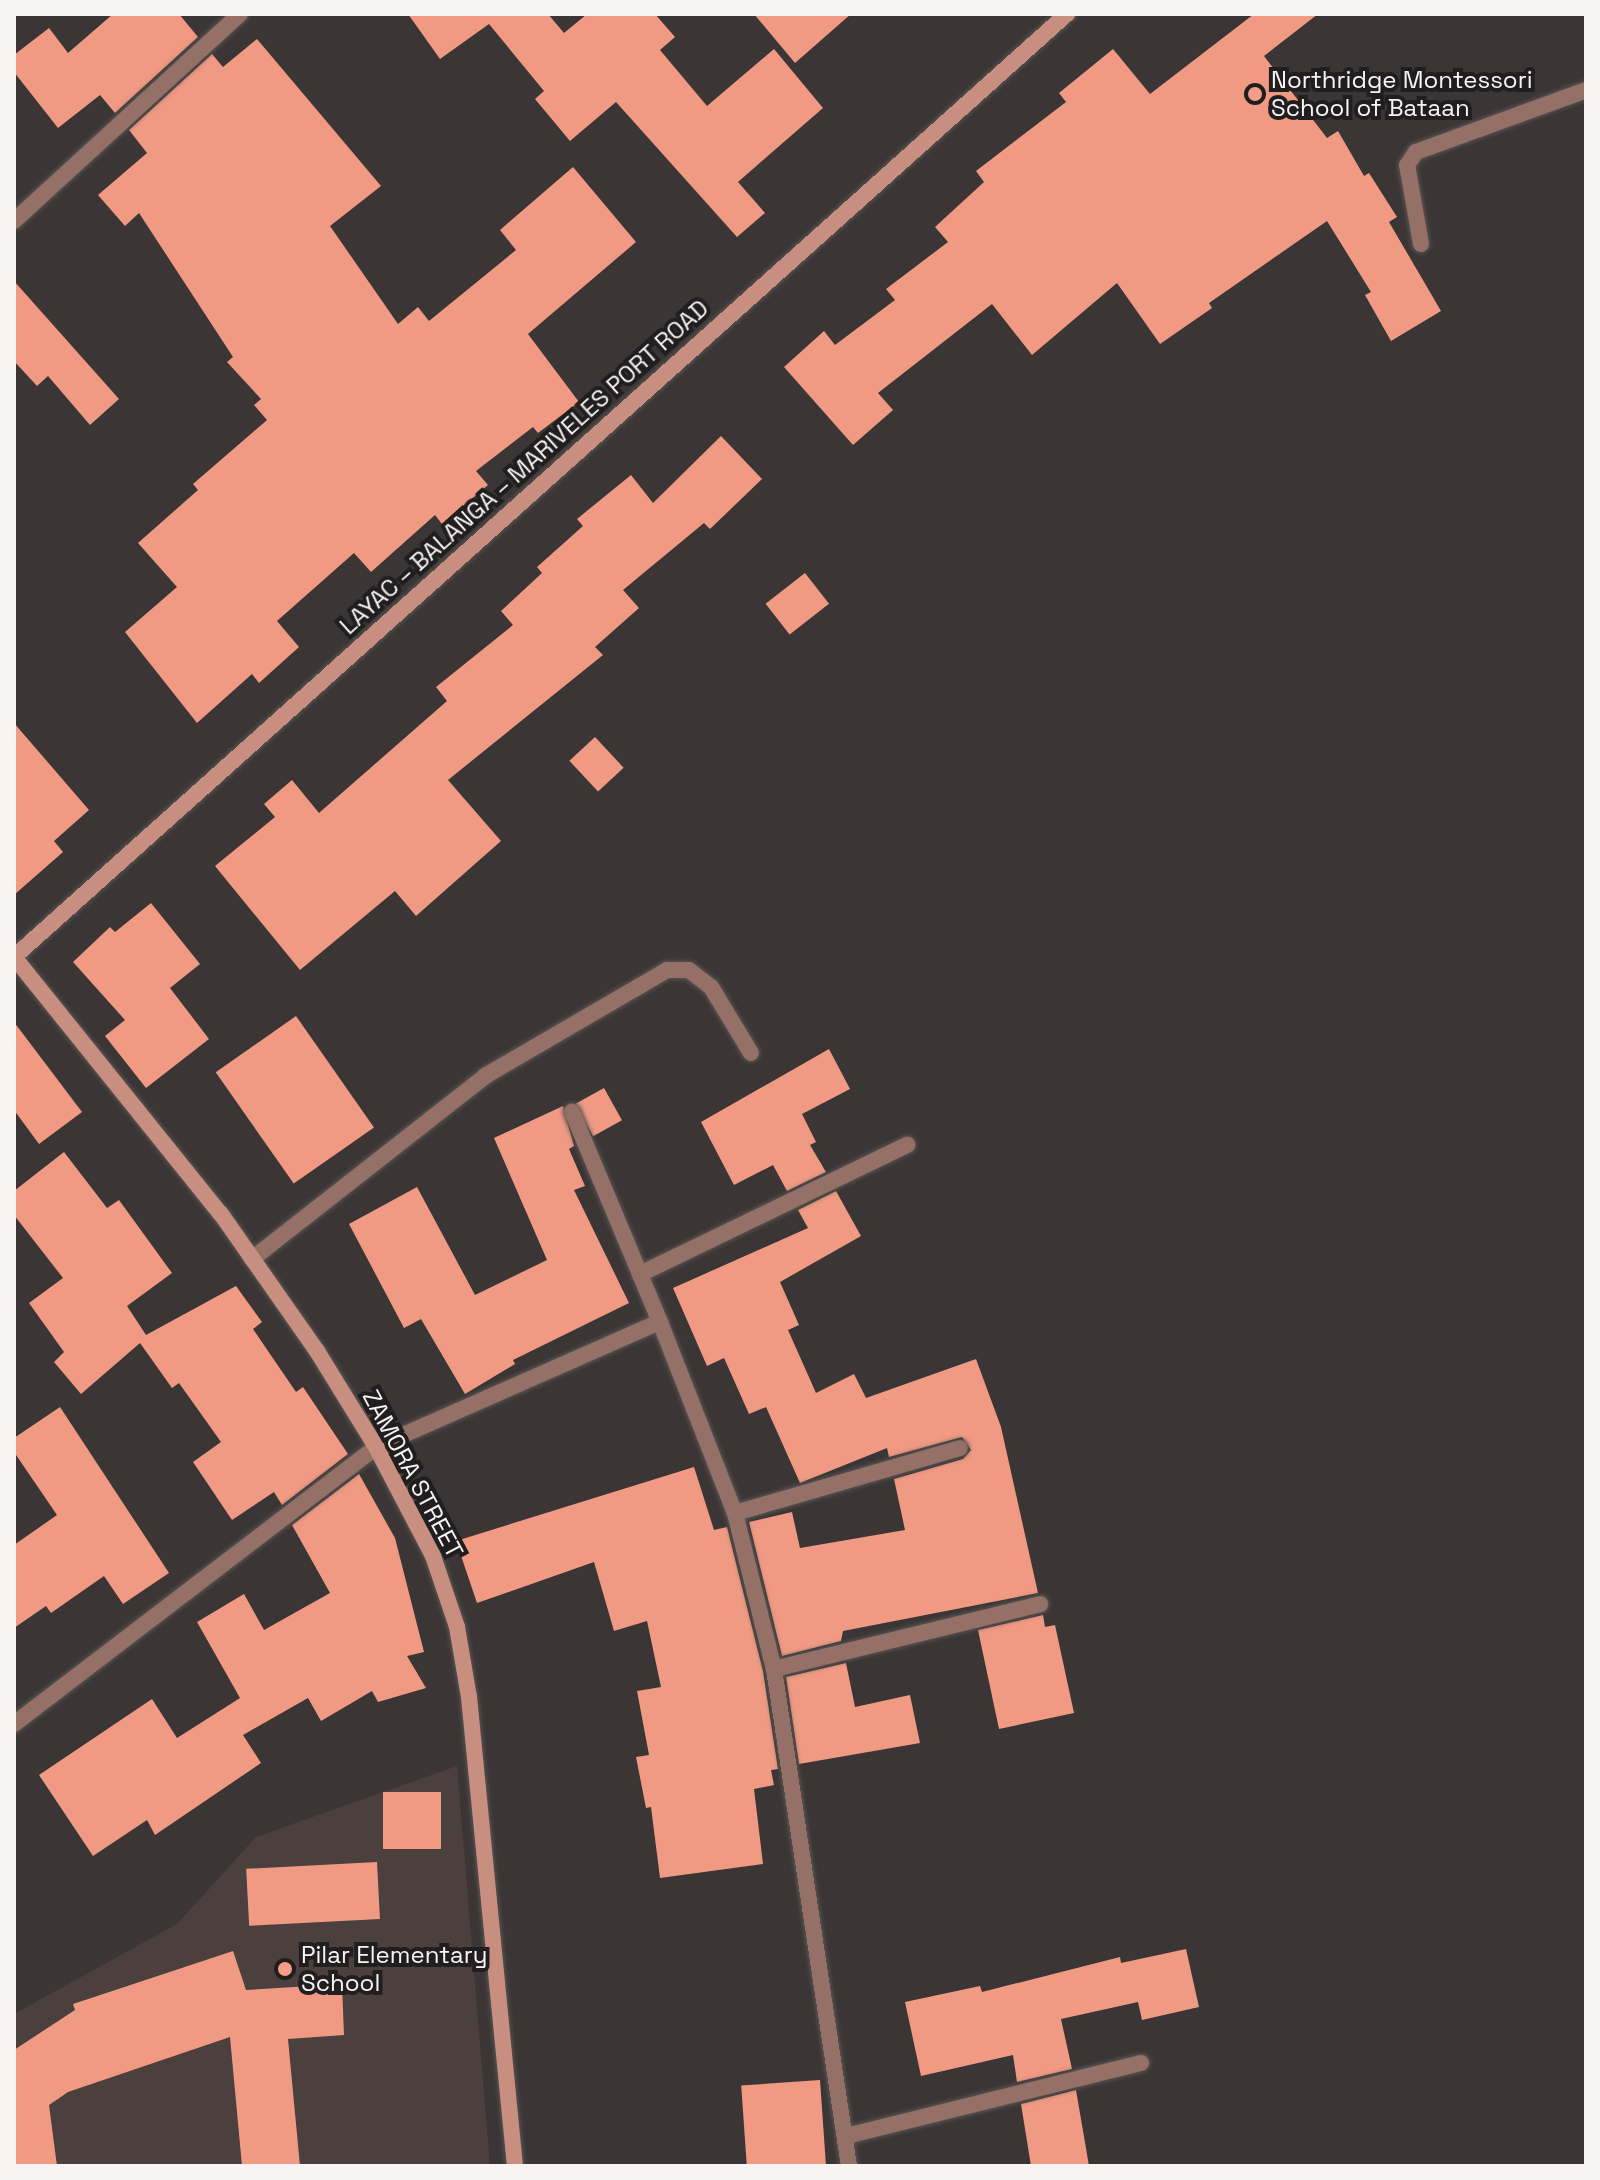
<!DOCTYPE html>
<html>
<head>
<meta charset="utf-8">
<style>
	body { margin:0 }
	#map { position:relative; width:1600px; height:2180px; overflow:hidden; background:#3b3635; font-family:"Space Grotesk",sans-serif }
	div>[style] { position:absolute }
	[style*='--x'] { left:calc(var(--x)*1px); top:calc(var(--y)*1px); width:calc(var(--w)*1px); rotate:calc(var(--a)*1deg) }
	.built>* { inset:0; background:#4b403d }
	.building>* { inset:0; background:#f09a84; transform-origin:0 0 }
	.roads { filter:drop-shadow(0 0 2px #595453) drop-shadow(0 0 2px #595453) }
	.street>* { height:16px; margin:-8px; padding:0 8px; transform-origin:8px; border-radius:8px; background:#947066 }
	.secondary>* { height:16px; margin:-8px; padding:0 8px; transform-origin:8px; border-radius:8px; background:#c88f80 }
	.dots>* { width:22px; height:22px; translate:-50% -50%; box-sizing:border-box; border:4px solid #201e1e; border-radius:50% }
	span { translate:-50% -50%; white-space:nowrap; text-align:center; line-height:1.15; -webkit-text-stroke:8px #201e1e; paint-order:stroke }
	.poi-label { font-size:24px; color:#f7f4f3 }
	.left { translate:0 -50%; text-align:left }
	.street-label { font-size:24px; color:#f7f4f3 }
	.frame { position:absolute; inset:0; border:16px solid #f7f4f3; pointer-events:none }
</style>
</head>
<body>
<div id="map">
	<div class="built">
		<i style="clip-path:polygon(457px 1766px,490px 2166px,14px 2166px,14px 2014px,177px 1924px,256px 1837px)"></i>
	</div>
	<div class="building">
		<i style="clip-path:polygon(113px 14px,179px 14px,198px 37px,115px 113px,100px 95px,58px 128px,14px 72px,14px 55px,49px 28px,68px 53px)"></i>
		<i style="clip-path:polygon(408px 14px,548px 14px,564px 33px,587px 14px,655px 14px,675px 37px,660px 50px,707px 106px,774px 49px,823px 108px,738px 182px,765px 213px,737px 237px,616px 102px,570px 141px,535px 99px,544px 91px,489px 24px,440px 59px)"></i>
		<i style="clip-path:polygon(754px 14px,851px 14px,795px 63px)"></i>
		<i style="clip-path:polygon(1254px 14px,1318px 14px,1264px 56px,1327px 138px,1338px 131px,1364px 176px,1369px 173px,1397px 217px,1389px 222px,1441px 311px,1391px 341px,1365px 295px,1371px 292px,1327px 221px,1209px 303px,1212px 308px,1160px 344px,1117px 283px,1032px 355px,992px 304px,878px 393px,893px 410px,853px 445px,784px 367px,824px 331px,835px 345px,895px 300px,886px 289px,948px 242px,935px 227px,984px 182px,976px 171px,1066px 102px,1059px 93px,1113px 49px,1150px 94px)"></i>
		<i style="clip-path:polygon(257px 39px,381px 186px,330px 226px,398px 324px,418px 307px,429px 321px,516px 250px,500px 230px,573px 167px,636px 242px,528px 334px,579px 402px,538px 433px,533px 427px,476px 471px,488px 485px,442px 524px,435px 515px,371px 572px,354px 553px,277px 621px,299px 647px,259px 683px,252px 674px,197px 723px,125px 632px,177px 587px,138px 543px,198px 490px,193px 484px,267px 420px,254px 405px,261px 399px,227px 362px,233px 357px,139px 213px,125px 226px,98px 195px,147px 153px,129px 130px,212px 54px,223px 67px)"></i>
		<i style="clip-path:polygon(14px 281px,119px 399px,90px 425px,48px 376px,37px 386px,14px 361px)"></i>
		<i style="clip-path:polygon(721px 436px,762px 479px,710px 529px,704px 523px,623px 590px,639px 608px,595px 647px,603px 655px,448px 780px,501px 841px,416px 916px,395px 891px,300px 970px,215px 866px,275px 817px,264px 804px,292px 780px,319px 813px,447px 701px,436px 687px,513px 625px,501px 611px,542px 573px,537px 567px,583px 526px,577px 519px,631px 475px,653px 503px)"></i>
		<i style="left:805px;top:573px;width:39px;height:50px;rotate:52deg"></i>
		<i style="clip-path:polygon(14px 723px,89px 810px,54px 841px,63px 852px,14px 895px)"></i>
		<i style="left:595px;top:737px;width:42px;height:35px;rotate:47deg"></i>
		<i style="clip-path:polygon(151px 903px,200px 964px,170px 988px,209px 1039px,146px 1088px,105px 1036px,125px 1020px,73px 962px,110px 927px,115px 932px)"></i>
		<i style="left:296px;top:1016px;width:136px;height:98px;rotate:55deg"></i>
		<i style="clip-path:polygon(14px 1022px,82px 1112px,39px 1144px,14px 1110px)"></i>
		<i style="clip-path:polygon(829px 1049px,850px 1089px,802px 1114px,816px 1142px,810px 1145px,826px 1172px,787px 1191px,773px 1165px,734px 1185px,701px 1122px)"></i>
		<i style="left:604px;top:1088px;width:37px;height:33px;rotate:61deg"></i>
		<i style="clip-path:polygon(563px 1106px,574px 1146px,569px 1149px,585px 1186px,574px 1190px,629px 1303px,513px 1360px,515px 1364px,465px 1394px,421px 1319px,404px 1328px,349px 1224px,417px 1187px,475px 1295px,547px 1260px,494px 1138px)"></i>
		<i style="clip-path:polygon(64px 1152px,107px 1208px,119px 1200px,172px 1273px,127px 1306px,146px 1335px,236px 1286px,262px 1322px,253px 1329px,296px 1392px,303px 1387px,348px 1454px,282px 1505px,274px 1492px,232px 1520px,193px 1462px,221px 1442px,179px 1383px,172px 1388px,140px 1343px,81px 1394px,54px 1362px,64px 1352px,29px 1303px,63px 1278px,14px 1215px,14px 1191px)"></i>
		<i style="clip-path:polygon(836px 1191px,861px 1236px,780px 1282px,799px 1325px,788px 1330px,816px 1393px,854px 1374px,866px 1398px,976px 1359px,1001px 1427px,1038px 1593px,843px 1631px,841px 1641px,782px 1656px,749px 1522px,792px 1512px,800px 1548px,905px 1530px,894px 1479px,963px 1459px,971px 1450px,962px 1437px,889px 1457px,887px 1448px,800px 1483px,766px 1407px,749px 1414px,724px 1358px,707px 1366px,673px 1288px,808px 1228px,798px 1210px)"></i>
		<i style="clip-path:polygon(60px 1407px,169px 1573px,123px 1604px,104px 1576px,51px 1613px,46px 1606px,14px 1628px,14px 1545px,57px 1515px,14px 1452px,14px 1438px)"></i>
		<i style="clip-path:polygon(694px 1467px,714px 1530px,727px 1527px,763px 1671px,778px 1769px,771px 1770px,774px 1785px,754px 1789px,763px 1864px,660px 1878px,651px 1807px,646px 1808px,636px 1757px,649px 1755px,637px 1691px,661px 1687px,647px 1621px,614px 1631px,594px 1562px,477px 1603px,456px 1541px)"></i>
		<i style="clip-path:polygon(359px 1474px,395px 1538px,424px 1652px,407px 1656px,426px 1688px,378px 1702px,372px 1691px,321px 1721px,308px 1698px,243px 1735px,261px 1763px,155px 1835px,147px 1820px,93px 1856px,39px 1775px,152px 1699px,177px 1738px,240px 1698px,197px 1622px,244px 1594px,264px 1630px,330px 1593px,292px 1525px)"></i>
		<i style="clip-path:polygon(1043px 1615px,1045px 1627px,1055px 1625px,1074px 1713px,999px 1729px,978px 1630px)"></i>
		<i style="clip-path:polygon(846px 1663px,855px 1707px,910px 1695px,920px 1743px,799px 1764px,786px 1677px)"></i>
		<i style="left:441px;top:1792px;width:57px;height:58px;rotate:90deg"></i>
		<i style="left:377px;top:1862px;width:57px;height:131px;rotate:87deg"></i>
		<i style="clip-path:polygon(1186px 1949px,1199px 2007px,1142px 2020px,1138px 2002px,1061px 2019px,1072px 2069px,1017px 2082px,1013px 2055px,921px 2076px,905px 2002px,980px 1986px,982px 1992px,1120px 1957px,1121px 1963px)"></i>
		<i style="clip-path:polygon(233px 1951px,246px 1990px,342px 1984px,344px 2035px,288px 2039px,300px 2166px,242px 2166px,230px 2037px,68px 2092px,49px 2105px,57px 2166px,14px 2166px,14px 2050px,75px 2010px,73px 2004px)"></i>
		<i style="left:820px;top:2080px;width:86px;height:79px;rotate:86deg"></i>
		<i style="clip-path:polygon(1076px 2090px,1089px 2166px,1031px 2166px,1021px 2104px)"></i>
	</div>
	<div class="roads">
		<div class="street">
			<i style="--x:14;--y:221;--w:306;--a:-42.5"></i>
			<i style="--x:1421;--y:244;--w:80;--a:-100"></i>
			<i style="--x:1407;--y:165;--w:16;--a:-55"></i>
			<i style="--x:1416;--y:152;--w:181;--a:-20"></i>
			<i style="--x:252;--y:1259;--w:296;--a:-38.1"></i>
			<i style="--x:485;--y:1076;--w:211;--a:-30.2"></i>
			<i style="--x:667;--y:970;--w:22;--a:0"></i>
			<i style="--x:689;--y:970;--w:28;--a:38"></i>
			<i style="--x:711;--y:987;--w:77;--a:58.8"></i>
			<i style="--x:640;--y:1274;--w:297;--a:-25.8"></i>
			<i style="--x:660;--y:1322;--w:205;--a:68.6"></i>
			<i style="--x:735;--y:1513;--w:161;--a:76"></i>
			<i style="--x:774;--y:1669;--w:503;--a:81.42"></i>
			<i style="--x:735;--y:1513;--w:234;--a:-16.1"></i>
			<i style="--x:774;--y:1669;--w:274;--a:-13.7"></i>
			<i style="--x:14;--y:1724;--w:456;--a:-37.4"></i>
			<i style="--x:376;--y:1447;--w:310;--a:-23.8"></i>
			<i style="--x:660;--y:1322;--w:228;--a:-112.7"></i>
			<i style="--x:846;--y:2136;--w:304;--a:-13.9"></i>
		</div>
		<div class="secondary">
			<i style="--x:14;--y:957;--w:1414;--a:-41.85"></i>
			<i style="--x:14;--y:957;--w:330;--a:51.2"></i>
			<i style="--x:221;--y:1214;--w:167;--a:55"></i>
			<i style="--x:317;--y:1351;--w:113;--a:58.4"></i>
			<i style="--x:376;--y:1447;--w:123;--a:62.4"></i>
			<i style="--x:433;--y:1556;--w:75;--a:71.3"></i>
			<i style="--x:457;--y:1627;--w:71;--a:80.3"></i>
			<i style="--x:469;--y:1697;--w:471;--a:84.4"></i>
		</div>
	</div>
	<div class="dots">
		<i style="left:1255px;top:94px;background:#f49e88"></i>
		<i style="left:285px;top:1969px;background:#f49e88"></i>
	</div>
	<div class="poi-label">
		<span class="left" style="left:1271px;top:94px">Northridge Montessori<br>School of Bataan</span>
		<span class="left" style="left:301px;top:1969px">Pilar Elementary<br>School</span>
	</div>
	<div class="street-label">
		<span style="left:524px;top:467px;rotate:-42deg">LAYAC – BALANGA – MARIVELES PORT ROAD</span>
		<span style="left:413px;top:1474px;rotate:62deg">ZAMORA STREET</span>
	</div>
	<div class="frame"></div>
</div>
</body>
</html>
